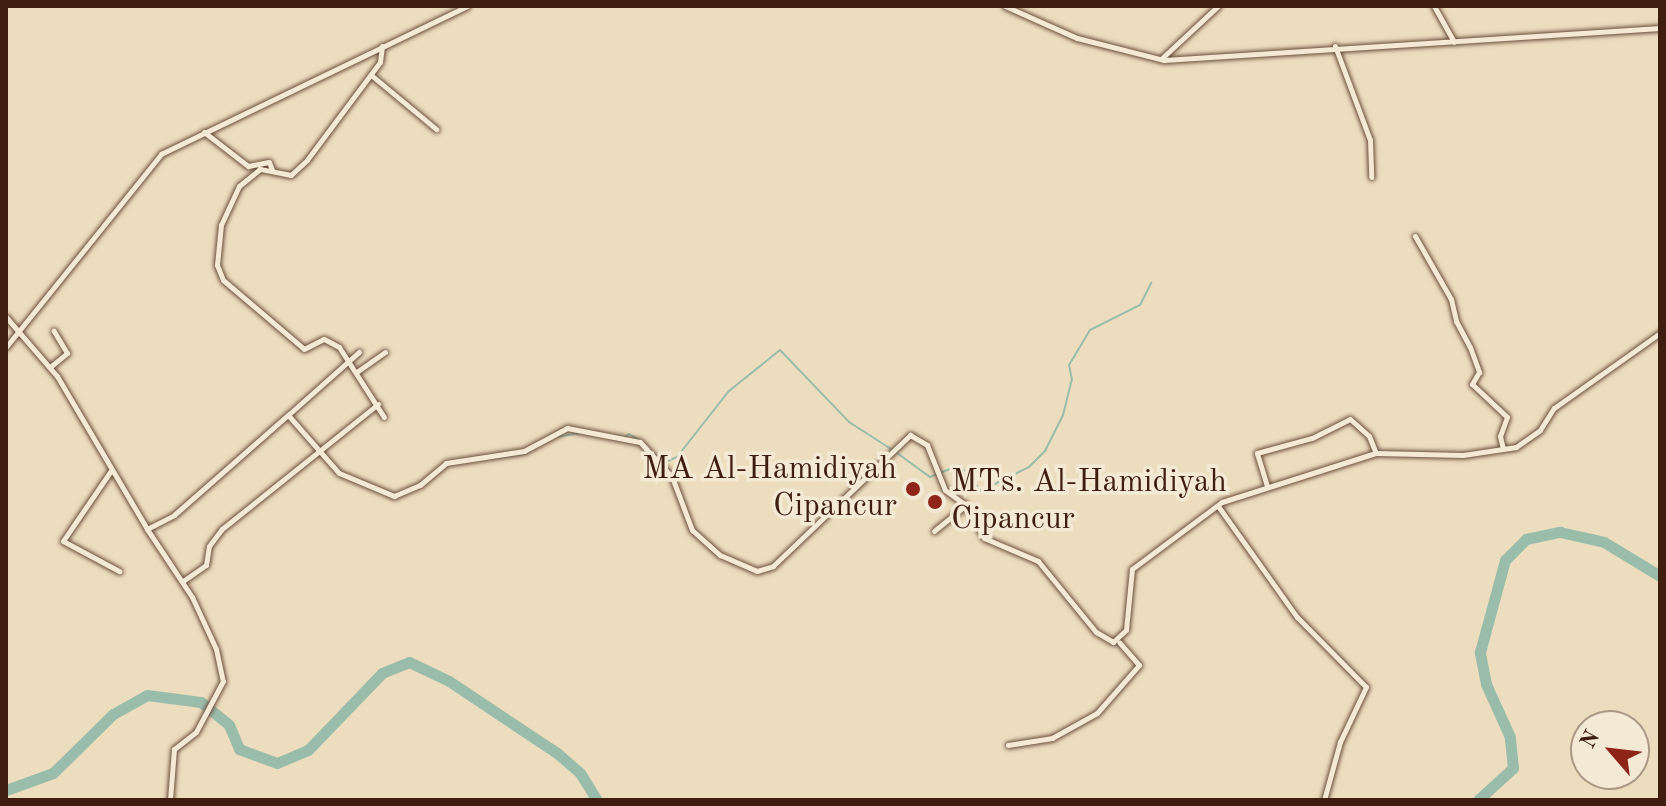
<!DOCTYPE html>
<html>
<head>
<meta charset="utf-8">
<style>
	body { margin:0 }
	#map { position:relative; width:1666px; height:806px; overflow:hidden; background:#edddbf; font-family:"Old Standard TT",serif }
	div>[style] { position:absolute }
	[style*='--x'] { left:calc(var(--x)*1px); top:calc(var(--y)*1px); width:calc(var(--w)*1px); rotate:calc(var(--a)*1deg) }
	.stream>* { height:2px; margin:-1px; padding:0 1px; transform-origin:1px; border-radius:1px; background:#9abdab }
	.river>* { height:11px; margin:-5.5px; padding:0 5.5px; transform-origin:5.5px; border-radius:5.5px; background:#9abdab }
	.roads { filter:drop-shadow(0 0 2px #6a4e3c) drop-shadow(0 0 2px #6a4e3c) }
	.minor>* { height:5px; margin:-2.5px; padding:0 2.5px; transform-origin:2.5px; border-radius:2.5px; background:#f3e9d5 }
	.dots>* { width:22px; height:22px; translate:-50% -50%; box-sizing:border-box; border:4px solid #f3e9d5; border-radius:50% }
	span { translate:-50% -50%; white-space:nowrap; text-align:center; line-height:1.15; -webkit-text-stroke:7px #f3e9d5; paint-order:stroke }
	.poi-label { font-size:32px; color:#3f1e10 }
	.right { translate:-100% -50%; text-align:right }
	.left { translate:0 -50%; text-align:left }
	.frame { position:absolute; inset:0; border:8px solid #3f1e10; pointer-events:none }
	.north { position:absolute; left:1570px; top:710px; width:80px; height:80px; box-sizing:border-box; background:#f3e9d5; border:2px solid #ab9886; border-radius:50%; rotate:298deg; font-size:22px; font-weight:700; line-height:32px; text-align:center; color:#3f1e10 }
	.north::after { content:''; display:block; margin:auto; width:28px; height:36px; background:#8f2418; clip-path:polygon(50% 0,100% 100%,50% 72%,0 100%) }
</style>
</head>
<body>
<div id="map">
	<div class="stream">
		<i style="--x:556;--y:437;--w:25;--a:-9"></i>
		<i style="--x:624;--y:438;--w:6;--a:-39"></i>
		<i style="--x:629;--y:434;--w:10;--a:29"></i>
		<i style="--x:897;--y:453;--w:41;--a:36"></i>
		<i style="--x:930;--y:477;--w:32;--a:-22"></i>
		<i style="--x:960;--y:465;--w:33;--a:51"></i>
		<i style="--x:981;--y:491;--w:54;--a:-26.6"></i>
		<i style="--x:1029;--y:467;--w:23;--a:-45"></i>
		<i style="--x:1045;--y:451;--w:40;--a:-63.4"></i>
		<i style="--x:1063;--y:415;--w:36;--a:-76"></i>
		<i style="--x:1072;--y:380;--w:15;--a:-101"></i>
		<i style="--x:1069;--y:365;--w:41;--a:-59"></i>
		<i style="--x:1090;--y:330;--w:56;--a:-26.6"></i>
		<i style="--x:1140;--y:305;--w:25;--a:-63"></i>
		<i style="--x:654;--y:454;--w:13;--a:45"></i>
		<i style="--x:663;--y:463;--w:15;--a:-23"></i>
		<i style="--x:677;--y:457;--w:84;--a:-51.8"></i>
		<i style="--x:729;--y:391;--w:65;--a:-38.8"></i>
		<i style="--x:780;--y:350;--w:100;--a:46.2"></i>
		<i style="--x:849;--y:422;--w:50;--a:32.7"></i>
		<i style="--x:489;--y:459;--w:36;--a:-8"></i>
		<i style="--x:525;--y:454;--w:21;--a:-31"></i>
	</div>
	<div class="river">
		<i style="--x:6;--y:790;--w:50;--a:-19.9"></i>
		<i style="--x:53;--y:773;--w:84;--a:-44.5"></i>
		<i style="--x:113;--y:714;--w:39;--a:-29"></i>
		<i style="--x:147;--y:695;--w:54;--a:7.4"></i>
		<i style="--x:201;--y:702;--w:36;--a:39"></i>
		<i style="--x:229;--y:725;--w:26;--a:67"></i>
		<i style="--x:239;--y:749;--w:40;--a:20.2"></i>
		<i style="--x:277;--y:763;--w:34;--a:-23"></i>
		<i style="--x:308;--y:750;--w:107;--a:-46.1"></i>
		<i style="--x:382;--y:673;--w:29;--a:-22"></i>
		<i style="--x:409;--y:662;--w:44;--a:25.4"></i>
		<i style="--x:449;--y:681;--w:130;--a:33.7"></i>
		<i style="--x:557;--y:753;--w:30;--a:41"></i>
		<i style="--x:580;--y:773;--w:32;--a:58"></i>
		<i style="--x:1478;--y:800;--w:47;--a:-42.4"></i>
		<i style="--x:1513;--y:768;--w:31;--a:-96"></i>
		<i style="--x:1510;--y:737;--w:58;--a:-114.4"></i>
		<i style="--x:1486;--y:684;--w:33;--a:-101"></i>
		<i style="--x:1480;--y:652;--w:95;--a:-74.8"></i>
		<i style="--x:1505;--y:560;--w:30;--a:-45"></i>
		<i style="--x:1526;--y:539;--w:35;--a:-12"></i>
		<i style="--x:1560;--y:532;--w:45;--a:12.8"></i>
		<i style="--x:1604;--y:542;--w:66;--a:31.3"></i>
	</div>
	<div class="roads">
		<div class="minor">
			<i style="--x:1005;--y:6;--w:79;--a:24"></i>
			<i style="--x:1077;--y:38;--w:90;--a:14.2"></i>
			<i style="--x:1164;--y:60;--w:497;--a:-3.7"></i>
			<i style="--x:1434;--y:6;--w:41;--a:60.9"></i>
			<i style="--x:382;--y:46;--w:16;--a:97"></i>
			<i style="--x:380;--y:62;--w:122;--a:126.7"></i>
			<i style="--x:307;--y:160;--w:22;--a:137"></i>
			<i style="--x:291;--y:175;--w:32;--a:-169"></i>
			<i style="--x:260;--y:169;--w:27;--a:141"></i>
			<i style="--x:239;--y:186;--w:43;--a:114.8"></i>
			<i style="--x:221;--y:225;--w:40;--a:95.7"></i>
			<i style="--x:217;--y:265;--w:16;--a:68"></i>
			<i style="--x:223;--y:280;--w:106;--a:40.4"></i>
			<i style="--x:304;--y:349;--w:22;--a:-27"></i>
			<i style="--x:324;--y:339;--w:17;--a:28"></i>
			<i style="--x:339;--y:347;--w:83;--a:57.3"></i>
			<i style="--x:1335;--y:46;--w:100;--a:69.6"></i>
			<i style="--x:1370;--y:140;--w:37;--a:88"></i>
			<i style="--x:1161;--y:59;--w:78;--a:-42.9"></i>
			<i style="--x:371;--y:75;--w:85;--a:39.7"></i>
			<i style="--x:204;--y:132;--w:56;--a:37.7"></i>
			<i style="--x:248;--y:166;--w:21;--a:-11"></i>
			<i style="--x:269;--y:162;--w:9;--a:69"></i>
			<i style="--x:1415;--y:236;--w:73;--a:60.3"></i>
			<i style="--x:1451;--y:299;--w:23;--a:77"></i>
			<i style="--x:1456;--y:321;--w:30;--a:62"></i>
			<i style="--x:1470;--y:347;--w:27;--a:70"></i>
			<i style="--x:1479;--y:372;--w:14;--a:120"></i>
			<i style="--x:1472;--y:384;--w:48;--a:43.3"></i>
			<i style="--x:1507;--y:417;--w:20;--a:110"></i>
			<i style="--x:1500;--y:436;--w:13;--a:77"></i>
			<i style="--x:6;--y:317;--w:78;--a:49.2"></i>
			<i style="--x:57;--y:376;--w:178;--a:59.5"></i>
			<i style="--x:147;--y:529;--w:30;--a:-27"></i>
			<i style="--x:174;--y:515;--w:152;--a:-41.3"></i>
			<i style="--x:288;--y:415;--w:77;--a:48.7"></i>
			<i style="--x:339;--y:473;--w:60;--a:22.7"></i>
			<i style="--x:394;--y:496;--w:28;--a:-23"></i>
			<i style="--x:420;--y:485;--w:34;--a:-40"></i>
			<i style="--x:446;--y:463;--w:79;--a:-8.7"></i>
			<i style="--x:524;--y:451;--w:49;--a:-28.1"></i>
			<i style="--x:567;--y:428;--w:74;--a:10.9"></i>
			<i style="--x:640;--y:442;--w:47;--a:47.6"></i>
			<i style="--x:672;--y:477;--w:57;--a:69.3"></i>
			<i style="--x:692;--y:530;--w:38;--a:42"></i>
			<i style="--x:720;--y:555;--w:40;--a:23.4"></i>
			<i style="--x:757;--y:571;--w:17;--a:-17"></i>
			<i style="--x:773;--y:566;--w:190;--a:-43.7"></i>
			<i style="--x:910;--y:435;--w:20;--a:30"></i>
			<i style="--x:927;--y:445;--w:48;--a:68.2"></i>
			<i style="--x:945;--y:490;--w:26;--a:36"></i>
			<i style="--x:966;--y:505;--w:38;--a:61"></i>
			<i style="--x:984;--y:538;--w:59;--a:23.1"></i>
			<i style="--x:1038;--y:561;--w:92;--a:50.8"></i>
			<i style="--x:1096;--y:632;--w:20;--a:30"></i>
			<i style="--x:1113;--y:642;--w:18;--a:-43"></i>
			<i style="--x:1126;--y:630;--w:61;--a:-84.4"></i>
			<i style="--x:1132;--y:569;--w:112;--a:-36.7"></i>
			<i style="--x:1222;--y:502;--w:162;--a:-17.7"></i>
			<i style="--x:1376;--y:453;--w:87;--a:1.3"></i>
			<i style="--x:1463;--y:455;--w:54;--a:-8.6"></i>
			<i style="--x:1516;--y:447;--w:29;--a:-35"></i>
			<i style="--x:1540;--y:430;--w:26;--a:-58"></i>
			<i style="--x:1554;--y:408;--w:130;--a:-35.3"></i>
			<i style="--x:6;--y:347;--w:248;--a:-51.2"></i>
			<i style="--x:161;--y:154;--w:340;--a:-25.8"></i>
			<i style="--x:50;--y:367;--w:22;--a:-39"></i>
			<i style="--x:67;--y:353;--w:26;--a:-121"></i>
			<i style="--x:358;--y:371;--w:33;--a:-35"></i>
			<i style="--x:288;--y:415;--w:95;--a:-41.6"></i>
			<i style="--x:110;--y:472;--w:83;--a:124.3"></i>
			<i style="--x:63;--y:541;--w:64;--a:28.2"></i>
			<i style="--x:1267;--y:486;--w:34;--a:-107"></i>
			<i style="--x:1257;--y:453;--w:57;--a:-15.3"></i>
			<i style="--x:1312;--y:438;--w:42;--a:-26.6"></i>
			<i style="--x:1350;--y:419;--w:25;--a:42"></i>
			<i style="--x:1369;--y:436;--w:18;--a:68"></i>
			<i style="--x:1218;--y:506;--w:136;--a:54.6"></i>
			<i style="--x:1297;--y:617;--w:98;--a:45.4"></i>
			<i style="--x:1366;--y:687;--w:61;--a:115.3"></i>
			<i style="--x:1340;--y:742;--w:60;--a:105.4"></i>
			<i style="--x:147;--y:529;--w:82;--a:56.5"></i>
			<i style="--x:192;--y:597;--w:57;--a:65.2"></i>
			<i style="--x:216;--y:649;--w:33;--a:78"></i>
			<i style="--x:223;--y:681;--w:58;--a:117.9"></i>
			<i style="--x:196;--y:732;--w:28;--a:142"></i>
			<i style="--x:174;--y:749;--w:51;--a:94.5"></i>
			<i style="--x:934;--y:531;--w:41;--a:-39.1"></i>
			<i style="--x:183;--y:581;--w:28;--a:-35"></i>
			<i style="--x:206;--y:565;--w:19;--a:-81"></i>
			<i style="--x:209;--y:546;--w:21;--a:-53"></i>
			<i style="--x:222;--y:529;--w:200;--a:-38.7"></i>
			<i style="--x:1008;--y:745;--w:45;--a:-9"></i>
			<i style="--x:1052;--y:738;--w:51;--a:-29.1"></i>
			<i style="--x:1097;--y:713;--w:64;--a:-48.8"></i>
			<i style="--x:1139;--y:665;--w:30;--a:-131"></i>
		</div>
	</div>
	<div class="dots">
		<i style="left:913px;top:489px;background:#8f2418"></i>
		<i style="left:935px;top:502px;background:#8f2418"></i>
	</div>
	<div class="poi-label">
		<span class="right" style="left:897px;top:489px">MA Al-Hamidiyah<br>Cipancur</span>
		<span class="left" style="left:951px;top:502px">MTs. Al-Hamidiyah<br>Cipancur</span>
	</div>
	<div class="frame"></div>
	<div class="north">N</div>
</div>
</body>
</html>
